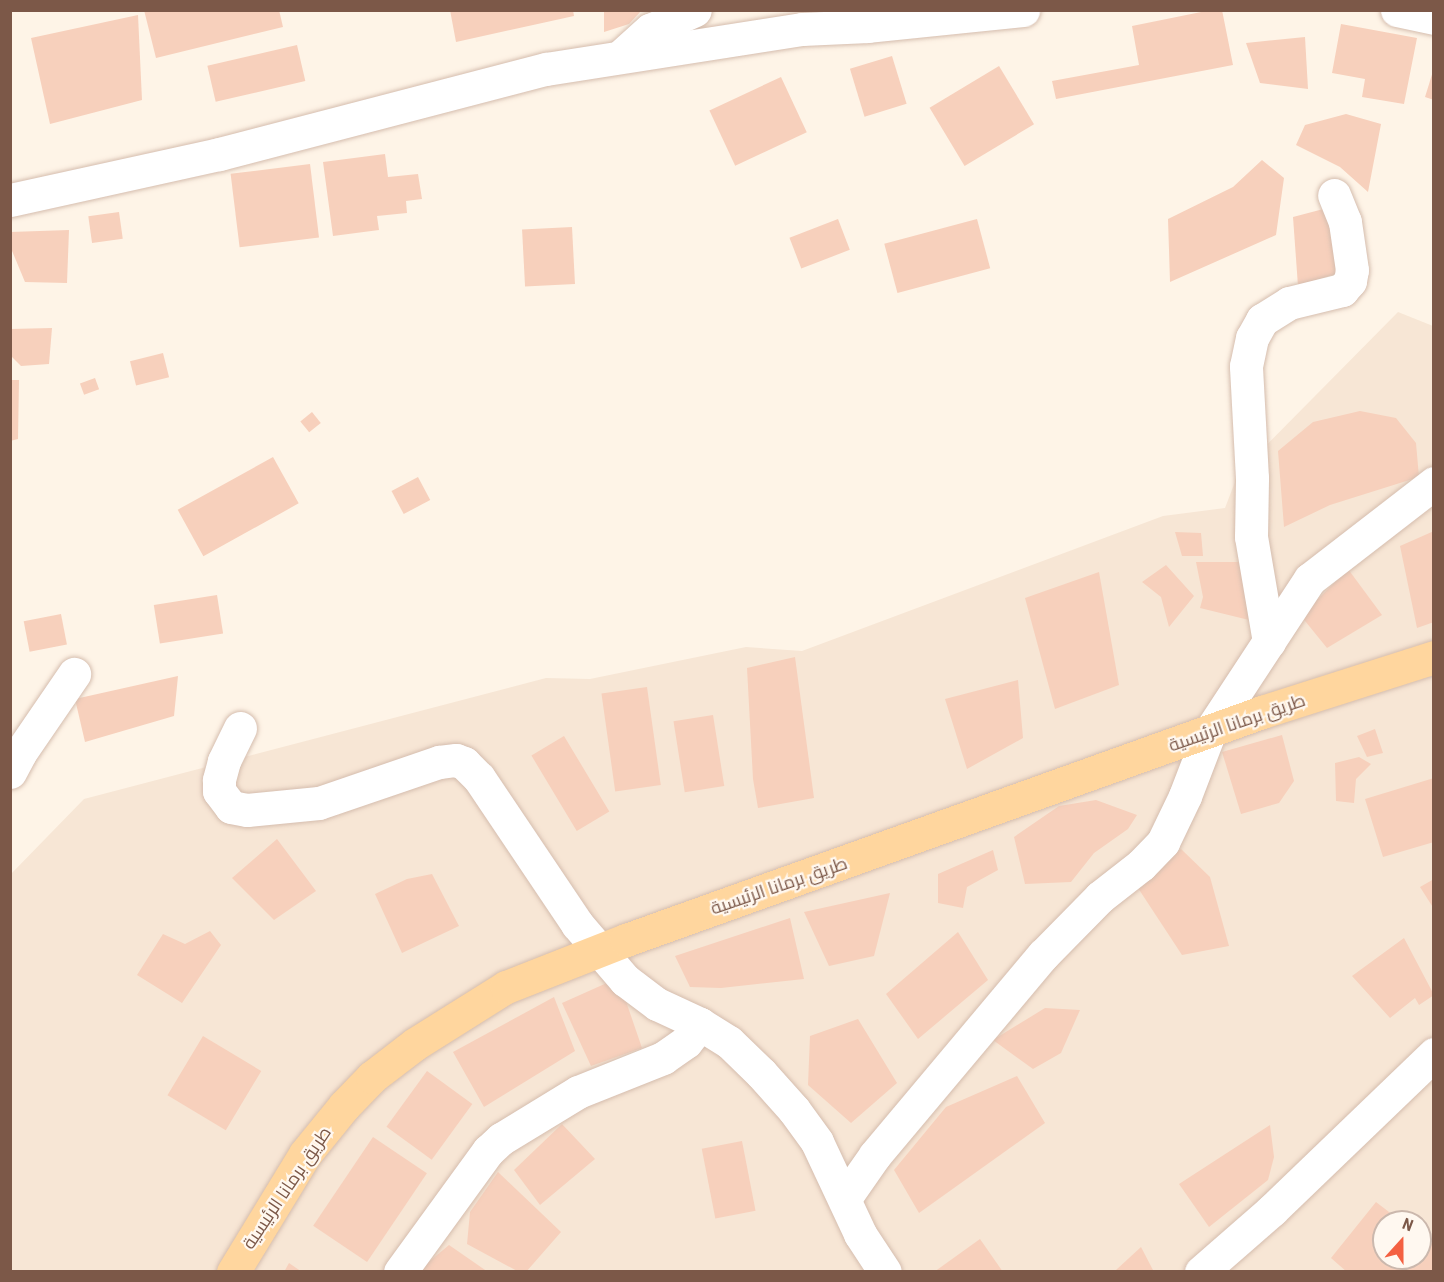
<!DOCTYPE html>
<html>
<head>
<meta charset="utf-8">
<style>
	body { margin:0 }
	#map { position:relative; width:1444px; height:1282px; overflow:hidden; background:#fef4e7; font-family:"Roboto Condensed",Cairo,sans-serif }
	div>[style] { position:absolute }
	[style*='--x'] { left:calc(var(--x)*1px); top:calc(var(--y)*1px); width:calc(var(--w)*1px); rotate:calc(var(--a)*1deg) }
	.residential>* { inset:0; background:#f7e6d5 }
	.building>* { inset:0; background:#f7d0bc; transform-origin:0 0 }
	.roads { filter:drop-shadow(0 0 2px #d5bdae) drop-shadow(0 0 2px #d5bdae) }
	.minor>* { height:33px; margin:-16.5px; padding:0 16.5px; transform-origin:16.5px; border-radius:16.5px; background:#fff }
	.major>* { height:33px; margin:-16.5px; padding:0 16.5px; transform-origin:16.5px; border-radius:16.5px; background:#ffd69e }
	span { translate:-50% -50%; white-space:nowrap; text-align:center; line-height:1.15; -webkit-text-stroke:4.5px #fff8f0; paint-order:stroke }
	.street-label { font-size:18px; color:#7c5848 }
	.frame { position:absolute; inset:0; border:12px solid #7c5848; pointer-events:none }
	.north { position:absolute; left:1372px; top:1210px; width:60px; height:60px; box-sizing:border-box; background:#fff8f0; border:2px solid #cbb8ad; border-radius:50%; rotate:21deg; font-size:16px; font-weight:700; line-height:24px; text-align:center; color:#7c5848 }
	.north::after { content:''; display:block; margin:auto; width:21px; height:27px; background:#f46041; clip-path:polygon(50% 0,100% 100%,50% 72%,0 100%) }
</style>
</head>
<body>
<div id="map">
	<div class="residential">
		<i style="clip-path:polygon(evenodd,1398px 312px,1433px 326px,1433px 1271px,11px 1271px,10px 875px,84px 799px,546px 678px,590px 679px,746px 647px,802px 651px,1163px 516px,1225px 508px,1238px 474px,1398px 312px,1384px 1222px,1420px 1222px,1420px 1258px,1384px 1258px,1384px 1222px)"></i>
	</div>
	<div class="building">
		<i style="clip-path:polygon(144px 10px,279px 10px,283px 27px,156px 58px)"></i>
		<i style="clip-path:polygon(450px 10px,573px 10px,574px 16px,456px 42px)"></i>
		<i style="clip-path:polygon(604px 10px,642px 10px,629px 24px,604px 32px)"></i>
		<i style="clip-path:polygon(1211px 10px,1222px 10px,1233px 65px,1056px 99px,1052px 81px,1139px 65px,1132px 26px)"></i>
		<i style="clip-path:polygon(138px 15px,142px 100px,50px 124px,31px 38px)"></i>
		<i style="clip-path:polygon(1341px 24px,1417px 38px,1404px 104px,1362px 97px,1365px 79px,1332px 73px)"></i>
		<i style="clip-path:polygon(1305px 37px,1308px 89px,1260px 83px,1246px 43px)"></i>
		<i style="left:297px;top:45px;width:37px;height:92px;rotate:77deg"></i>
		<i style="left:892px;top:56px;width:50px;height:44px;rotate:73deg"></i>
		<i style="left:999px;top:66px;width:68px;height:81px;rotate:59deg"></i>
		<i style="clip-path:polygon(1434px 68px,1434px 100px,1425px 97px)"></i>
		<i style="left:781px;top:77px;width:61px;height:79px;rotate:65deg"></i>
		<i style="clip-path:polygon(1346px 114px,1381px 124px,1368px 192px,1340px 167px,1296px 145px,1305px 125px)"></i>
		<i style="clip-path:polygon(385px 154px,388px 177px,418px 174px,422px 199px,406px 201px,407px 213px,377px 216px,379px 230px,333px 236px,323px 162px)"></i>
		<i style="clip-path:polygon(1262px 160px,1284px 178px,1276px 235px,1170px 282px,1168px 219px,1233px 187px)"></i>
		<i style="left:310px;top:164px;width:74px;height:80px;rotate:83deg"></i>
		<i style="clip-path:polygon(1331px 207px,1339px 273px,1298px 286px,1293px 217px)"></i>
		<i style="left:119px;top:212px;width:27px;height:31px;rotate:82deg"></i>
		<i style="left:838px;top:219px;width:33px;height:52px;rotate:69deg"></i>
		<i style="left:977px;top:219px;width:51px;height:96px;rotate:75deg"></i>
		<i style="left:572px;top:227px;width:57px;height:50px;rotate:87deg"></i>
		<i style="clip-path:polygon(69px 230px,67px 283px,25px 282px,10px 246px,10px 232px)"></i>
		<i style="clip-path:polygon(52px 328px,49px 364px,21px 366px,10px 355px,10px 329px)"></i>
		<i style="left:163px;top:353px;width:25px;height:34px;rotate:76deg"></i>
		<i style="left:95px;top:378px;width:12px;height:16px;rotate:70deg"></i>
		<i style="clip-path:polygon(10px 380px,19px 380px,18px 439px,10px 441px)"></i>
		<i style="clip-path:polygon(1360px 411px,1396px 418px,1416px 443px,1419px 477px,1330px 505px,1284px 527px,1278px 451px,1313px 422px)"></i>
		<i style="left:312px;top:412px;width:14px;height:15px;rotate:51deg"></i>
		<i style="left:273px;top:457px;width:53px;height:109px;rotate:61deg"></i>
		<i style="left:418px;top:477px;width:26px;height:30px;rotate:62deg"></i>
		<i style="clip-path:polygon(1434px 531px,1434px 622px,1417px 628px,1400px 546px)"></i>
		<i style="clip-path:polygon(1175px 532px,1201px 533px,1203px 556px,1182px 556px)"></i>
		<i style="clip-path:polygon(1196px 562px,1254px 562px,1249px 620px,1200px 608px,1203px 597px)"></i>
		<i style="clip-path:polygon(1166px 565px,1194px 596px,1169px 627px,1161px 597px,1142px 582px)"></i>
		<i style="clip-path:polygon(1348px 569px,1382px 615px,1327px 648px,1301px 616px)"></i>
		<i style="clip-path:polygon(1099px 572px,1119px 685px,1055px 709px,1025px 598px)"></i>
		<i style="left:217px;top:595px;width:39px;height:64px;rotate:81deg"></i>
		<i style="left:61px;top:614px;width:31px;height:38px;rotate:79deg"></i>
		<i style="clip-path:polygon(795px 657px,814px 798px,758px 808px,753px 779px,747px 668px)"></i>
		<i style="clip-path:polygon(178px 676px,174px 716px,85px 742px,75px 699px)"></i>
		<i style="clip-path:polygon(1018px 680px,1023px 738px,967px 769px,945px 699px)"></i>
		<i style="left:647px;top:687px;width:99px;height:46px;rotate:82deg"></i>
		<i style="left:713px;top:715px;width:72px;height:40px;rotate:81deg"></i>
		<i style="clip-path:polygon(1375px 729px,1383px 753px,1367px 757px,1357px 736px)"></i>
		<i style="clip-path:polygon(1282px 735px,1294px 781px,1279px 803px,1241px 814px,1222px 752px)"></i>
		<i style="left:564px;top:736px;width:88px;height:38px;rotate:59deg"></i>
		<i style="clip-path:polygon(1359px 757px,1371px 764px,1356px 779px,1354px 803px,1336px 801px,1335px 763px)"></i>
		<i style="clip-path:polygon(1434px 778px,1434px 842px,1383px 857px,1365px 799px)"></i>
		<i style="clip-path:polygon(1096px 800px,1137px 815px,1128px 829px,1094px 853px,1071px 882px,1025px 884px,1014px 837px,1059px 806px)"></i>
		<i style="clip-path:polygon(277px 839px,316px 891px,274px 920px,232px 878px)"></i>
		<i style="clip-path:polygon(1181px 849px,1210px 877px,1229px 946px,1182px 955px,1136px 885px)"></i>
		<i style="clip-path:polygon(993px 850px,998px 870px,967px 887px,963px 908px,938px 903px,938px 874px)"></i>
		<i style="clip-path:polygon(432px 874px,459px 926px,402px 953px,375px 894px,407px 879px)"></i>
		<i style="clip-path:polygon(1434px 879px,1434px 909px,1420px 887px)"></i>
		<i style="clip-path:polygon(890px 893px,874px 956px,829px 966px,804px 912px)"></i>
		<i style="clip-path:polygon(790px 918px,804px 979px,721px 988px,690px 987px,675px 956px)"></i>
		<i style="clip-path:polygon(210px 931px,221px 945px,182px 1003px,137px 975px,163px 934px,185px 944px)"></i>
		<i style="clip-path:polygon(958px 932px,988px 980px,918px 1039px,886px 994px)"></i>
		<i style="clip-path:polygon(1404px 938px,1434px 995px,1419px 1005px,1415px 998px,1390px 1018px,1352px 976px)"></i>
		<i style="clip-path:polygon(618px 978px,642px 1048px,591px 1066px,562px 1003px)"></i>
		<i style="clip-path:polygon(554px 997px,575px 1051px,484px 1107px,453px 1052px)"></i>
		<i style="clip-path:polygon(1045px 1008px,1080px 1010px,1061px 1053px,1033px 1069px,993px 1040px)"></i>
		<i style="clip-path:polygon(858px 1019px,897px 1083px,851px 1123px,808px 1085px,810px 1036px)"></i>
		<i style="left:203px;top:1036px;width:68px;height:69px;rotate:31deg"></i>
		<i style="left:427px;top:1071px;width:56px;height:69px;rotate:36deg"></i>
		<i style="clip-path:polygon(1017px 1076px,1045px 1123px,919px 1213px,894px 1170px,946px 1107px)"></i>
		<i style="clip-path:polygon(562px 1124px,595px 1159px,540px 1205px,514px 1170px)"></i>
		<i style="clip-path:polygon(1270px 1125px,1274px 1157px,1268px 1180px,1209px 1227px,1179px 1184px)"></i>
		<i style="left:373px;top:1137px;width:65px;height:107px;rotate:34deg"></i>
		<i style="left:742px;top:1141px;width:71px;height:41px;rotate:79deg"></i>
		<i style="clip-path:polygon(498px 1172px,561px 1232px,526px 1272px,519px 1272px,467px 1244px,470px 1212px)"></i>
		<i style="clip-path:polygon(1376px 1202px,1402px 1222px,1384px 1222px,1384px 1258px,1420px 1258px,1420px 1235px,1434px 1245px,1434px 1272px,1347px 1272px,1331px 1258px)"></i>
		<i style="clip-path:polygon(980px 1239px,1003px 1272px,934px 1272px)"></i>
		<i style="clip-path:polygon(449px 1245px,488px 1272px,417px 1272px)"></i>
		<i style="clip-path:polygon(1141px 1247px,1154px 1272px,1116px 1270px)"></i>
		<i style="clip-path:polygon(289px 1263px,302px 1272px,284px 1272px)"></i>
	</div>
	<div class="roads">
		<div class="minor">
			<i style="--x:1397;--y:10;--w:38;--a:12"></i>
			<i style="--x:622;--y:55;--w:38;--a:-42"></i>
			<i style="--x:650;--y:30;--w:49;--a:-24"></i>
			<i style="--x:10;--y:200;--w:214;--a:-12.4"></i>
			<i style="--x:219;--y:154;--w:338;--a:-14.6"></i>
			<i style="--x:546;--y:69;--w:259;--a:-8.9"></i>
			<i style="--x:802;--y:29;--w:66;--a:-2.6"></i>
			<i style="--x:868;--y:26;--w:156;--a:-5.9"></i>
			<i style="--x:1269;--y:642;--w:107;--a:-99.7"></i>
			<i style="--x:1251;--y:537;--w:59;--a:-89"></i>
			<i style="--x:1252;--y:478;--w:112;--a:-93.1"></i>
			<i style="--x:1246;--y:366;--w:29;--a:-78"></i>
			<i style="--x:1252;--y:338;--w:21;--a:-61"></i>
			<i style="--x:1262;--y:320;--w:32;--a:-32"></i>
			<i style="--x:1289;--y:303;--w:55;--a:-13.8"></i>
			<i style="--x:1342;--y:290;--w:12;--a:-48"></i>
			<i style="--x:1350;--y:281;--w:11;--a:-80"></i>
			<i style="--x:1352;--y:270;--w:49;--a:-98.3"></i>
			<i style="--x:1345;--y:222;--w:29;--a:-112"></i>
			<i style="--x:240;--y:728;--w:37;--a:116"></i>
			<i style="--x:224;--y:761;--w:20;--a:105"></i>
			<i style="--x:219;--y:780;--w:11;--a:90"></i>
			<i style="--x:219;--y:791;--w:20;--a:53"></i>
			<i style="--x:231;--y:807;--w:16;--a:11"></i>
			<i style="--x:247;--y:810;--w:72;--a:-5.6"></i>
			<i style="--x:319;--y:803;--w:127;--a:-18.9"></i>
			<i style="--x:439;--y:762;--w:17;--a:-7"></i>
			<i style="--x:456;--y:760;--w:9;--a:21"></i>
			<i style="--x:464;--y:763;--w:21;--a:45"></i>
			<i style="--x:479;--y:778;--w:176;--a:56.1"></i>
			<i style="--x:577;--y:924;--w:74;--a:49.4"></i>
			<i style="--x:625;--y:980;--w:40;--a:37"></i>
			<i style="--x:657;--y:1004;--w:47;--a:24.9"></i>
			<i style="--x:700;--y:1024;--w:34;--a:32"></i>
			<i style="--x:729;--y:1042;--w:45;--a:44.1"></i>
			<i style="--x:761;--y:1073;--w:50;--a:48.3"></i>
			<i style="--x:794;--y:1110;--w:39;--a:54"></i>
			<i style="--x:817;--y:1142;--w:102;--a:64.9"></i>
			<i style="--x:860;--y:1234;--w:45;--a:56.7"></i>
			<i style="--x:10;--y:772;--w:21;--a:-62"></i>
			<i style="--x:20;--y:753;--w:96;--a:-55.6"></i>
			<i style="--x:845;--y:1198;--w:52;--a:-55.1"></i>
			<i style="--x:875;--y:1155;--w:261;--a:-50"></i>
			<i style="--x:1043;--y:955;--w:81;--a:-45.5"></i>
			<i style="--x:1100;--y:897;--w:52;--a:-38"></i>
			<i style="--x:1141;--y:865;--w:32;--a:-46"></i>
			<i style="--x:1163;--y:842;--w:51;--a:-64.4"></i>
			<i style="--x:1185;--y:796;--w:70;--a:-69"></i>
			<i style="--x:1210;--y:731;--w:182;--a:-56.7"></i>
			<i style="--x:1310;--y:579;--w:157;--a:-37.7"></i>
			<i style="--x:400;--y:1272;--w:150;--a:-54"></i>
			<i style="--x:488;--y:1151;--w:18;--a:-43"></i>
			<i style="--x:501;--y:1139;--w:90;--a:-31.4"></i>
			<i style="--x:578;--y:1092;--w:92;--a:-21.8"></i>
			<i style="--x:663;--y:1058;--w:28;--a:-35"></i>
			<i style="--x:686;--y:1042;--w:23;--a:-52"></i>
			<i style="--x:1201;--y:1272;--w:94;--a:-41.1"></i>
			<i style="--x:1272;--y:1210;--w:225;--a:-43.9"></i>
		</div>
		<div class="major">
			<i style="--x:233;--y:1272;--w:138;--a:-58.6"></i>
			<i style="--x:305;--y:1154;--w:62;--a:-50.9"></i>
			<i style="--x:344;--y:1106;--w:40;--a:-46"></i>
			<i style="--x:372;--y:1077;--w:54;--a:-37.5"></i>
			<i style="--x:415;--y:1044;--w:107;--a:-32.1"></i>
			<i style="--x:506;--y:987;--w:129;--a:-21.4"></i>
			<i style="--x:626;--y:940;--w:676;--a:-19.72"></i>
			<i style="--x:1262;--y:712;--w:181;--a:-17.7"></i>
		</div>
	</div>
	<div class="street-label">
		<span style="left:1237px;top:723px;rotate:-19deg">طريق برمانا الرئيسية</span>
		<span style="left:779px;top:886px;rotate:-19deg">طريق برمانا الرئيسية</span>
		<span style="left:287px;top:1188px;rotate:-56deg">طريق برمانا الرئيسية</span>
	</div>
	<div class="frame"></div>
	<div class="north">N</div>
</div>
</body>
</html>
